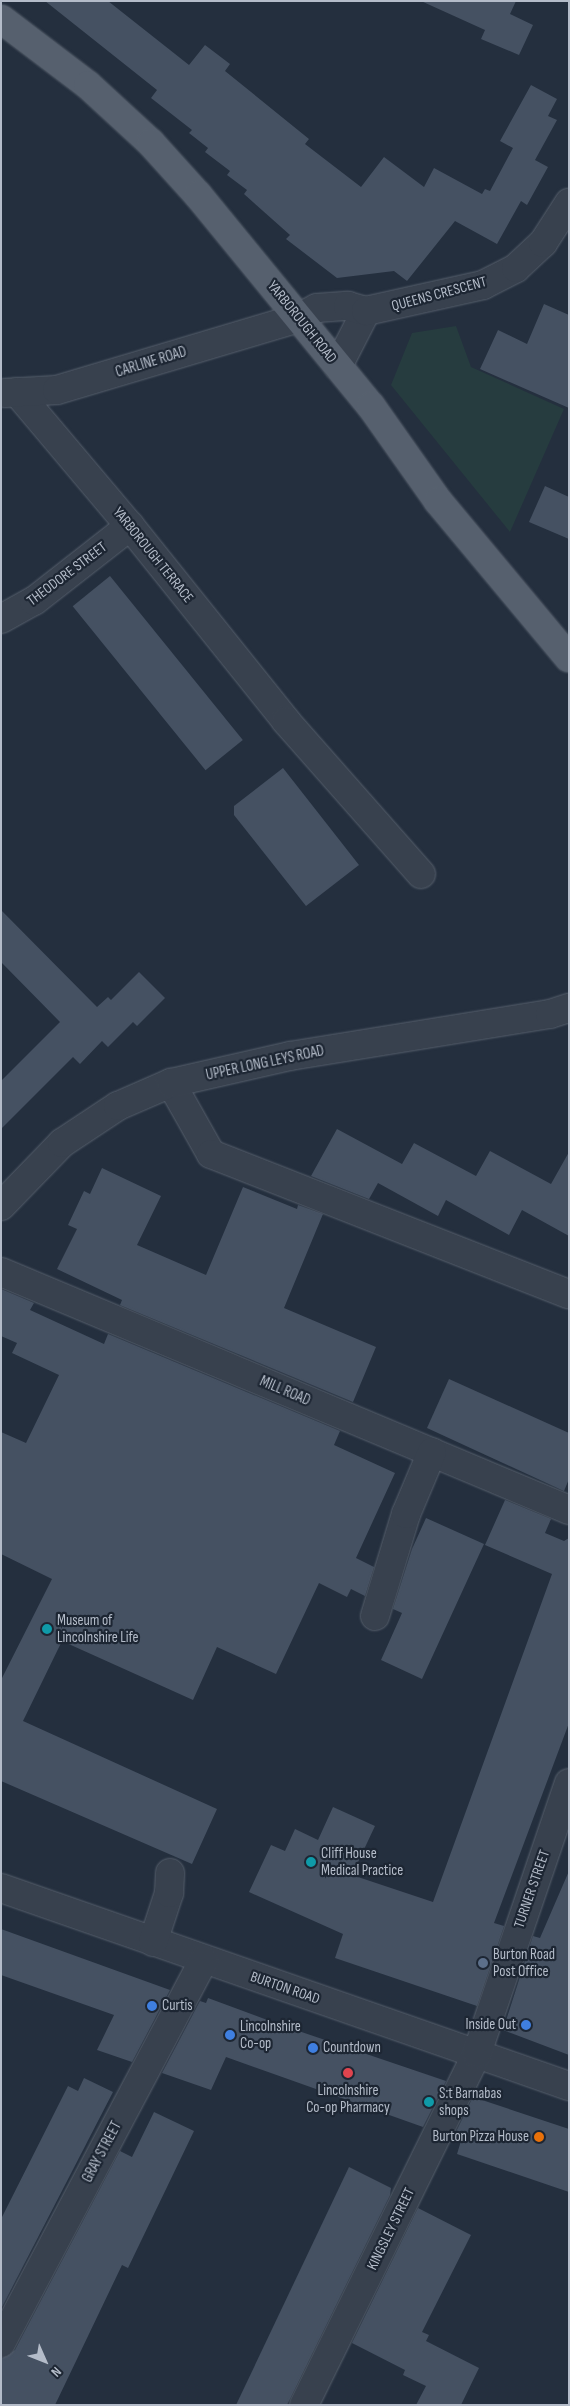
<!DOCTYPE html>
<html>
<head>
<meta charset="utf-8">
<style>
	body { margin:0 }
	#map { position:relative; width:570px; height:2406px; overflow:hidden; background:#242f3e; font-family:"Sofia Sans Condensed",sans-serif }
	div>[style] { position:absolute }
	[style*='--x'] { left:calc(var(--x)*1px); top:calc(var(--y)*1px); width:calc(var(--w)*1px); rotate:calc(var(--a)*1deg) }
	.green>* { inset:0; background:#263c3f }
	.building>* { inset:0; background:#455162; transform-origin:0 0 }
	.roads { filter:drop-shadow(0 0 1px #565f6c) drop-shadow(0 0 1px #565f6c) }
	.minor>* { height:28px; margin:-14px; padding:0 14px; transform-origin:14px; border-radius:14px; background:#38414e }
	.major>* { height:28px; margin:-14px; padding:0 14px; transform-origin:14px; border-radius:14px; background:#56606e }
	.dots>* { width:14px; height:14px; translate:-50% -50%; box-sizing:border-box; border:2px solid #1d2633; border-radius:50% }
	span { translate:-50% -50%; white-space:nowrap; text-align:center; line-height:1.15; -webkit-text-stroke:4.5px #1d2633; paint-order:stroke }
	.street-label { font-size:15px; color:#b4bcc9 }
	.poi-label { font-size:15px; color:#b4bcc9 }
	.left { translate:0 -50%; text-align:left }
	.right { translate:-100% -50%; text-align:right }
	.frame { position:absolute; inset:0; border:2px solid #b4bcc9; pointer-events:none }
	.north { position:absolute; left:20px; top:2336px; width:50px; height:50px; -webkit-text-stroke:4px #1d2633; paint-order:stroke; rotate:134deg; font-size:14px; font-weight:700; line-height:20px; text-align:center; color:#b4bcc9 }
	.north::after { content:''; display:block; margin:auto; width:18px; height:22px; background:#b4bcc9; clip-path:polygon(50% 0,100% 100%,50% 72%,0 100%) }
</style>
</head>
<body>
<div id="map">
	<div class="green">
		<i style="clip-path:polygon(456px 326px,471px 367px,564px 409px,510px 532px,391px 385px,412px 333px)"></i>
	</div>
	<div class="building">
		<i style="clip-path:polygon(45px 1px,108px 1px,189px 65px,205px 45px,230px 64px,225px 71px,309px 139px,305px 144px,361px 187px,384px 157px,424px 187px,434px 168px,482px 194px,485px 189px,490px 191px,513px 148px,500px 141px,531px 85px,557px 99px,548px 116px,557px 120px,535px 160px,548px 167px,527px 205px,521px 201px,497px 244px,455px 221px,407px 281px,394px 271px,337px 278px,286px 239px,290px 235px,244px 194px,247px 190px,227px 175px,230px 171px,205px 152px,208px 148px,189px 133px,192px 130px,151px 98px,157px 90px)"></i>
		<i style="clip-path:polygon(421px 1px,516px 1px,510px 14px,533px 25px,519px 55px,481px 39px,485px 30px)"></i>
		<i style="clip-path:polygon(544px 304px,569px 315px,569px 408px,480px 369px,498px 330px,527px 344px)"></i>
		<i style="clip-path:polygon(545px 486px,569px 497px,569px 539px,529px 522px)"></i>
		<i style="left:110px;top:576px;width:211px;height:48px;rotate:51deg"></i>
		<i style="clip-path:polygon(283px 768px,359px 865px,306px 906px,234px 815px,234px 806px)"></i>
		<i style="clip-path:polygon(1px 910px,97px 1007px,108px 997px,111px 1000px,139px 972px,165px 998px,137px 1026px,133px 1022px,108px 1047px,102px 1041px,80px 1064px,73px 1057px,1px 1129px,1px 1081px,60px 1022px,1px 962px)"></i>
		<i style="clip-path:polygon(337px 1129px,402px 1164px,414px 1143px,476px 1176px,490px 1151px,551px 1184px,569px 1152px,569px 1236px,522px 1210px,509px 1235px,446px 1200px,438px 1216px,378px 1183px,369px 1199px,311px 1176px)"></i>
		<i style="clip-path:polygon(102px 1168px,161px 1196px,137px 1245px,206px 1275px,243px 1187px,297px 1209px,298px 1205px,323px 1214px,284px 1308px,376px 1347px,353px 1402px,120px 1305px,122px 1300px,57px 1269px,77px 1229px,68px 1225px,84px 1191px,90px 1194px)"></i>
		<i style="clip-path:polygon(1px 1289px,34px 1303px,30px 1310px,104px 1344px,108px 1334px,340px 1431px,334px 1445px,395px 1473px,356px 1558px,374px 1567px,365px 1596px,351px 1589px,347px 1597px,319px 1583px,276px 1674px,217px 1647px,193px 1700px,62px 1641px,23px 1721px,217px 1809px,192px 1864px,1px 1781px,1px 1680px,52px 1579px,1px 1554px,1px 1432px,26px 1443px,59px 1375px,12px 1353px,17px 1343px,1px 1336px)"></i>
		<i style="clip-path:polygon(449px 1379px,569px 1433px,569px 1479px,564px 1491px,427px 1428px)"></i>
		<i style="clip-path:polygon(505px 1500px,551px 1519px,545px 1533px,564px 1541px,569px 1538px,569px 1723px,494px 1923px,504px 1926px,477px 2006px,335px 1958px,343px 1934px,249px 1892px,271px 1845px,285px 1851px,295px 1829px,318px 1840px,333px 1807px,375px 1826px,352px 1875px,433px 1902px,552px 1574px,485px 1545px)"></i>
		<i style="clip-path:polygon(426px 1518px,484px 1544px,422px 1679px,381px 1660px,402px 1613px,393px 1609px,412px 1549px)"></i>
		<i style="clip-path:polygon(569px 1871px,569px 2055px,503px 2030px,533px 1936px,540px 1938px)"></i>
		<i style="clip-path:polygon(1px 1929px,170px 1990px,132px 2062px,97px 2050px,114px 2015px,1px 1975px)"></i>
		<i style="clip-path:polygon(208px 1998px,278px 2024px,446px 2081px,423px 2127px,226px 2057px,211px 2090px,162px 2073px,200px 2001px,206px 2003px)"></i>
		<i style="clip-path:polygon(84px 2078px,113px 2092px,1px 2309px,1px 2219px,68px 2086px,78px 2091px)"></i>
		<i style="clip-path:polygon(473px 2097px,569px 2129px,569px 2192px,457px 2154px,461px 2141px,453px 2138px)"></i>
		<i style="clip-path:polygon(154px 2112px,194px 2131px,128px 2268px,122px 2265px,55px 2405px,1px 2405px,1px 2359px,15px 2350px,120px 2151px,132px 2157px)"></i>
		<i style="clip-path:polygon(349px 2167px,391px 2188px,390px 2195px,287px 2405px,236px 2405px)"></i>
		<i style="clip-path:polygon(418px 2208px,471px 2235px,422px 2332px,429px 2335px,426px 2341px,479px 2368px,461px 2405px,416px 2405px,426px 2386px,403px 2375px,405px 2370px,352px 2343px)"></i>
	</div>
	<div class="roads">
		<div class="minor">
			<i style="--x:338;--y:366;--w:62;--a:-63"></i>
			<i style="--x:17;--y:392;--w:175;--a:49.9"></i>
			<i style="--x:130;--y:526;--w:250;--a:51.3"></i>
			<i style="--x:286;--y:721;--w:204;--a:48.6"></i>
			<i style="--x:5;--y:393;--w:52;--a:-3.3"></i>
			<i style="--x:57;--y:390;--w:252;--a:-16.6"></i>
			<i style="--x:298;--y:318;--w:21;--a:-28"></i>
			<i style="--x:317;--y:308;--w:31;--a:-4"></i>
			<i style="--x:348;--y:306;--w:19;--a:16"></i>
			<i style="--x:366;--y:311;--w:120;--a:-12.5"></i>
			<i style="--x:483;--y:285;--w:37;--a:-27"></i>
			<i style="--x:516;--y:268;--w:37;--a:-43"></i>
			<i style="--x:543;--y:243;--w:48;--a:-57"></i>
			<i style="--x:1;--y:619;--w:38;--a:-29"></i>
			<i style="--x:34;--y:601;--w:122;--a:-38"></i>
			<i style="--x:171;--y:1083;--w:81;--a:60.6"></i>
			<i style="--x:211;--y:1154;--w:384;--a:21.4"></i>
			<i style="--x:1;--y:1206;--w:88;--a:-45.9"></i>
			<i style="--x:62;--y:1143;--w:67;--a:-33.5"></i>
			<i style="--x:118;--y:1106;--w:58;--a:-23.5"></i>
			<i style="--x:171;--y:1083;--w:122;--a:-12.8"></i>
			<i style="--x:290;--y:1056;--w:263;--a:-9.2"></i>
			<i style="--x:550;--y:1014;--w:20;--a:-18"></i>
			<i style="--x:1;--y:1272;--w:616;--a:22.73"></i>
			<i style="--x:375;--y:1616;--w:107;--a:-73.1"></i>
			<i style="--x:406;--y:1514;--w:67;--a:-67.2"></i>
			<i style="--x:1;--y:1888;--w:602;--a:19.22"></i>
			<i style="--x:153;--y:1942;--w:52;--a:-71.9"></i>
			<i style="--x:169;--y:1893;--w:20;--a:-87"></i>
			<i style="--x:1;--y:2343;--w:433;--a:-62.1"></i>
			<i style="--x:304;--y:2405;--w:392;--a:-63.8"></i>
			<i style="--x:477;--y:2053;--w:285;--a:-71.2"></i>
		</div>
		<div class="major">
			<i style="--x:1;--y:19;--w:109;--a:37.2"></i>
			<i style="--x:88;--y:85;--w:86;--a:42.6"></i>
			<i style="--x:151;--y:143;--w:70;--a:47.9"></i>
			<i style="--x:198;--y:195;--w:273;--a:50.7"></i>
			<i style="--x:371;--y:406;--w:116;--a:54.8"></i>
			<i style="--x:438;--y:501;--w:204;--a:50.2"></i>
		</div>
	</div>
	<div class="dots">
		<i style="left:47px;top:1629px;background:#0f9aa8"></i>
		<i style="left:311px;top:1862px;background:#0f9aa8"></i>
		<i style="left:483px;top:1963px;background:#5c6f8a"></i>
		<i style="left:152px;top:2006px;background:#3f7fe0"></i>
		<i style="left:526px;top:2025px;background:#3f7fe0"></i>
		<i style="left:230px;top:2035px;background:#3f7fe0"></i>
		<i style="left:313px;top:2048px;background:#3f7fe0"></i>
		<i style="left:348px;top:2073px;background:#e0444e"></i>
		<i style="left:429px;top:2102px;background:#0f9aa8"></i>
		<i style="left:539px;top:2137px;background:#e8710a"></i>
	</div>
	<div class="street-label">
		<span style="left:439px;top:294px;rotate:-15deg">QUEENS CRESCENT</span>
		<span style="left:302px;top:322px;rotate:51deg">YARBOROUGH ROAD</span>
		<span style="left:151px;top:362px;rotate:-17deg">CARLINE ROAD</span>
		<span style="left:153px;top:555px;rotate:51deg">YARBOROUGH TERRACE</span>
		<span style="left:67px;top:574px;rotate:-37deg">THEODORE STREET</span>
		<span style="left:265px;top:1063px;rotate:-12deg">UPPER LONG LEYS ROAD</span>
		<span style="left:285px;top:1391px;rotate:23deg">MILL ROAD</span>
		<span style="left:532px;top:1889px;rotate:-71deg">TURNER STREET</span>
		<span style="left:285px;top:1988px;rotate:19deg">BURTON ROAD</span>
		<span style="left:102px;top:2152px;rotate:-62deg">GRAY STREET</span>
		<span style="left:391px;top:2229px;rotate:-64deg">KINGSLEY STREET</span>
	</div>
	<div class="poi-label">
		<span class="left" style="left:57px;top:1629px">Museum of<br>Lincolnshire Life</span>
		<span class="left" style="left:321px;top:1862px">Cliff House<br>Medical Practice</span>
		<span class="left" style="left:493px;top:1963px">Burton Road<br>Post Office</span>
		<span class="left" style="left:162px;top:2006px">Curtis</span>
		<span class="right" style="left:516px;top:2025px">Inside Out</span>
		<span class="left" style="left:240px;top:2035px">Lincolnshire<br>Co-op</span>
		<span class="left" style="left:323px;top:2048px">Countdown</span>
		<span style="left:348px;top:2099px">Lincolnshire<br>Co-op Pharmacy</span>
		<span class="left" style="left:439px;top:2102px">S:t Barnabas<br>shops</span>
		<span class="right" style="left:529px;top:2137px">Burton Pizza House</span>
	</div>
	<div class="frame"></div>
	<div class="north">N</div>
</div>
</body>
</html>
